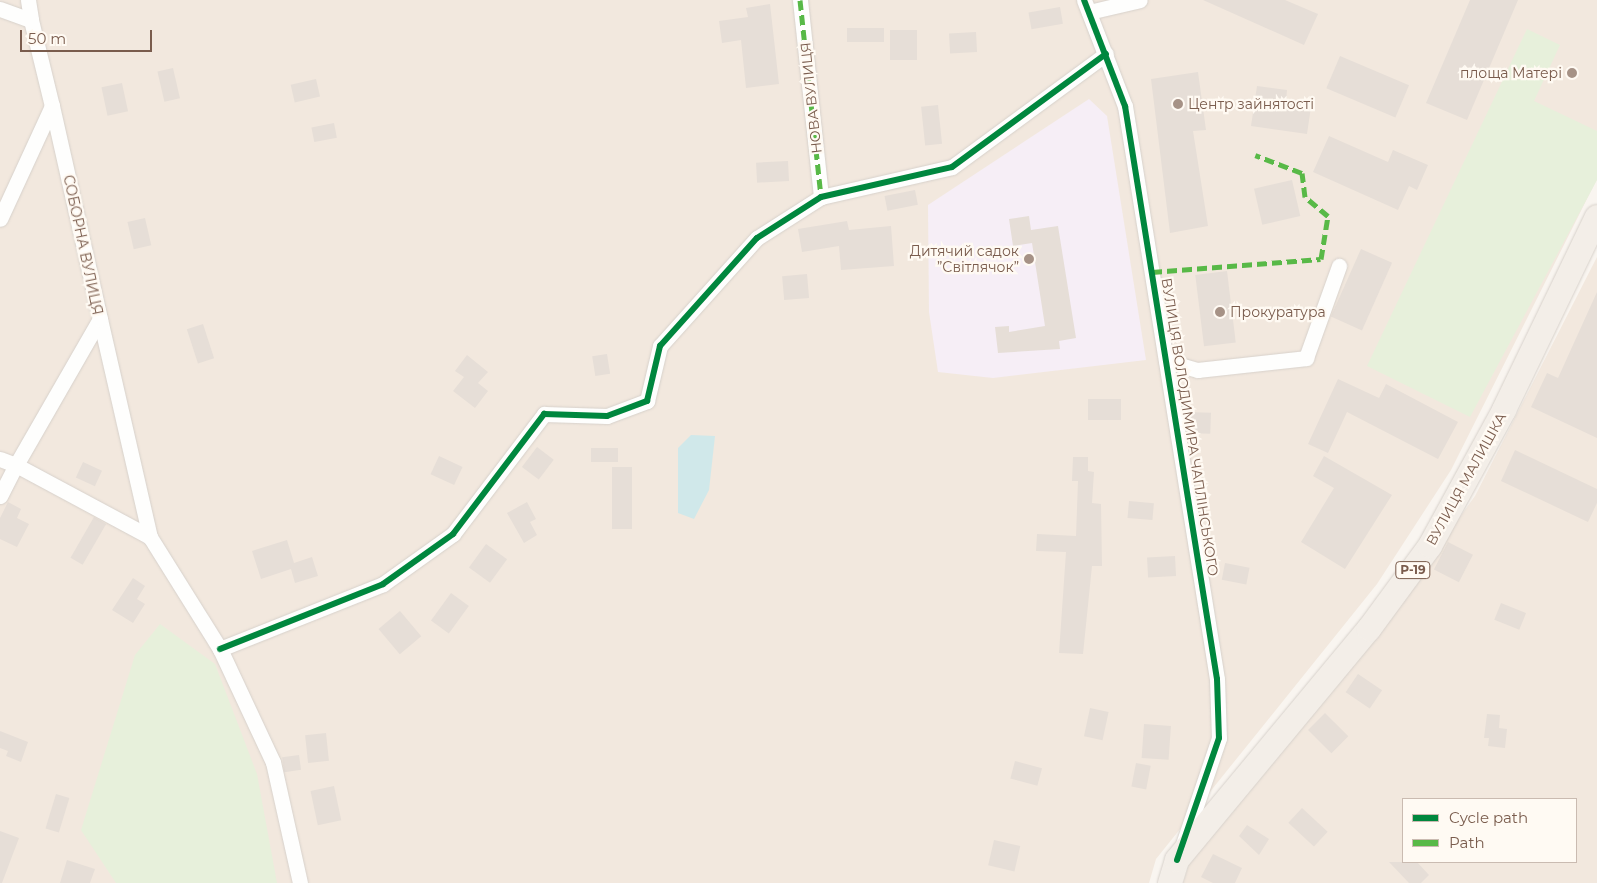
<!DOCTYPE html>
<html>
<head>
<meta charset="utf-8">
<style>
	body { margin:0 }
	#map { position:relative; width:1597px; height:883px; overflow:hidden; background:#f9f5f0; font-family:Montserrat,sans-serif }
	div>[style] { position:absolute }
	[style*='--x'] { left:calc(var(--x)*1px); top:calc(var(--y)*1px); width:calc(var(--w)*1px); rotate:calc(var(--a)*1deg) }
	.residential>* { inset:0; background:#f2e8de }
	.education>* { inset:0; background:#f6eef6 }
	.green>* { inset:0; background:#e7f0db }
	.water>* { inset:0; background:#d0e8ea }
	.building>* { inset:0; background:#e6ded7; transform-origin:0 0 }
	.roads { filter:drop-shadow(0 0 1px #d7d1cb) drop-shadow(0 0 1px #d7d1cb) }
	.minor>* { height:15px; margin:-7.5px; padding:0 7.5px; transform-origin:7.5px; border-radius:7.5px; background:#fefefd }
	.primary>* { height:24px; margin:-12px; padding:0 12px; transform-origin:12px; border-radius:12px; background:#f3eee8 }
	.quiet>* { height:5px; margin-top:-2.5px; transform-origin:0; background:repeating-linear-gradient(90deg,#58b947 0 10px,transparent 0 15px) }
	.cycleway>* { height:6px; margin:-3px; padding:0 3px; transform-origin:3px; border-radius:3px; background:#00873e }
	.dots>* { width:14px; height:14px; translate:-50% -50%; box-sizing:border-box; border:2px solid #fffaf3; border-radius:50% }
	span { translate:-50% -50%; white-space:nowrap; text-align:center; line-height:1.15; -webkit-text-stroke:4.5px #fffaf3; paint-order:stroke }
	.shield-label span { padding:1px 4px; background:#fffaf3; border:1px solid; border-radius:4px; -webkit-text-stroke-width:0 }
	.shield-label { font-size:12px; color:#7a5c4d; font-weight:700 }
	.poi-label { font-size:14px; color:#7a5c4d }
	.right { translate:-100% -50%; text-align:right }
	.left { translate:0 -50%; text-align:left }
	.street-label { font-size:14px; color:#7a5c4d }
	.legend { position:absolute; left:1402px; top:798px; width:175px; height:65px; box-sizing:border-box; background:#fffaf3; border:1px solid #cabbb1; margin:0; padding:6px 9px; list-style:none; font-size:15px; color:#7a5c4d }
	.legend li { display:flex; align-items:center; gap:10px; height:25px }
	.legend b { width:25px; border:1px solid #cabbb1 }
	.scale { position:absolute; left:20px; top:30px; width:132px; height:22px; box-sizing:border-box; border:2px solid #7a5c4d; border-top:0; padding-left:6px; font-size:15px; line-height:18px; white-space:nowrap; color:#7a5c4d; -webkit-text-stroke:4px #fffaf3; paint-order:stroke }
</style>
</head>
<body>
<div id="map">
	<div class="residential">
		<i style="clip-path:polygon(0 0,1597px 0,1597px 179px,1451px 470px,1377px 584px,1156px 859px,1149px 883px,0 883px)"></i>
		<i style="clip-path:polygon(evenodd,1597px 257px,1597px 883px,1183px 883px,1189px 864px,1370px 641px,1475px 496px,1597px 257px,1403px 799px,1576px 799px,1576px 862px,1403px 862px,1403px 799px)"></i>
	</div>
	<div class="education">
		<i style="clip-path:polygon(1089px 99px,1107px 116px,1146px 360px,993px 378px,938px 372px,929px 312px,928px 205px)"></i>
	</div>
	<div class="green">
		<i style="clip-path:polygon(1527px 29px,1560px 45px,1534px 101px,1597px 131px,1597px 180px,1470px 417px,1367px 366px)"></i>
		<i style="clip-path:polygon(160px 624px,215px 664px,257px 774px,277px 883px,116px 883px,81px 830px,135px 655px)"></i>
	</div>
	<div class="water">
		<i style="clip-path:polygon(691px 435px,715px 436px,709px 490px,694px 519px,678px 513px,678px 448px)"></i>
	</div>
	<div class="building">
		<i style="clip-path:polygon(1203px 0,1285px 0,1318px 14px,1304px 45px)"></i>
		<i style="clip-path:polygon(1470px 0,1518px 0,1467px 120px,1426px 103px)"></i>
		<i style="clip-path:polygon(770px 4px,779px 84px,746px 88px,741px 40px,722px 43px,719px 21px,748px 17px,746px 8px)"></i>
		<i style="left:1060px;top:7px;width:17px;height:32px;rotate:80deg"></i>
		<i style="left:847px;top:28px;width:37px;height:14px"></i>
		<i style="left:890px;top:30px;width:27px;height:30px"></i>
		<i style="left:976px;top:32px;width:20px;height:27px;rotate:87deg"></i>
		<i style="left:1340px;top:56px;width:75px;height:35px;rotate:23deg"></i>
		<i style="left:173px;top:68px;width:31px;height:16px;rotate:77deg"></i>
		<i style="clip-path:polygon(1198px 72px,1206px 130px,1193px 131px,1208px 226px,1170px 233px,1151px 79px)"></i>
		<i style="left:316px;top:79px;width:18px;height:26px;rotate:77deg"></i>
		<i style="left:122px;top:83px;width:29px;height:21px;rotate:78deg"></i>
		<i style="clip-path:polygon(1257px 86px,1287px 90px,1286px 103px,1311px 107px,1307px 134px,1251px 126px)"></i>
		<i style="left:938px;top:105px;width:39px;height:17px;rotate:84deg"></i>
		<i style="left:334px;top:123px;width:15px;height:23px;rotate:79deg"></i>
		<i style="clip-path:polygon(1329px 136px,1388px 162px,1393px 150px,1428px 165px,1417px 190px,1409px 186px,1398px 210px,1313px 172px)"></i>
		<i style="left:788px;top:161px;width:20px;height:32px;rotate:87deg"></i>
		<i style="left:1292px;top:180px;width:37px;height:39px;rotate:77deg"></i>
		<i style="left:915px;top:190px;width:15px;height:31px;rotate:79deg"></i>
		<i style="clip-path:polygon(1029px 216px,1031px 230px,1058px 226px,1076px 338px,1059px 341px,1060px 349px,998px 353px,995px 327px,1009px 326px,1009px 332px,1045px 326px,1032px 243px,1013px 246px,1009px 219px)"></i>
		<i style="left:145px;top:218px;width:28px;height:18px;rotate:77deg"></i>
		<i style="clip-path:polygon(847px 221px,849px 230px,891px 226px,894px 266px,841px 270px,839px 246px,802px 252px,798px 229px)"></i>
		<i style="left:1361px;top:249px;width:34px;height:74px;rotate:24deg"></i>
		<i style="left:1227px;top:271px;width:72px;height:32px;rotate:83deg"></i>
		<i style="left:807px;top:274px;width:24px;height:25px;rotate:85deg"></i>
		<i style="clip-path:polygon(1597px 292px,1597px 438px,1531px 407px,1547px 373px,1558px 378px)"></i>
		<i style="left:203px;top:324px;width:36px;height:17px;rotate:72deg"></i>
		<i style="left:607px;top:354px;width:20px;height:15px;rotate:81deg"></i>
		<i style="clip-path:polygon(467px 355px,488px 372px,478px 383px,488px 391px,475px 408px,453px 391px,464px 377px,455px 371px)"></i>
		<i style="clip-path:polygon(1338px 379px,1379px 398px,1386px 384px,1458px 422px,1438px 459px,1347px 412px,1328px 453px,1308px 444px)"></i>
		<i style="left:1121px;top:399px;width:21px;height:33px;rotate:90deg"></i>
		<i style="left:1187px;top:412px;width:24px;height:21px;rotate:2deg"></i>
		<i style="left:537px;top:447px;width:21px;height:25px;rotate:37deg"></i>
		<i style="left:591px;top:448px;width:27px;height:14px"></i>
		<i style="clip-path:polygon(1515px 450px,1597px 489px,1597px 503px,1588px 522px,1501px 481px)"></i>
		<i style="left:439px;top:456px;width:26px;height:20px;rotate:25deg"></i>
		<i style="clip-path:polygon(1324px 456px,1392px 495px,1345px 569px,1301px 542px,1334px 488px,1313px 476px)"></i>
		<i style="clip-path:polygon(1073px 457px,1088px 457px,1088px 471px,1094px 472px,1092px 503px,1101px 504px,1102px 566px,1092px 566px,1083px 654px,1059px 653px,1066px 552px,1036px 551px,1037px 534px,1076px 536px,1078px 481px,1072px 481px)"></i>
		<i style="left:83px;top:462px;width:21px;height:17px;rotate:25deg"></i>
		<i style="left:612px;top:467px;width:20px;height:62px"></i>
		<i style="left:1129px;top:501px;width:25px;height:17px;rotate:5deg"></i>
		<i style="clip-path:polygon(8px 502px,21px 509px,17px 518px,29px 524px,17px 547px,0 539px,0 518px)"></i>
		<i style="clip-path:polygon(527px 502px,536px 519px,530px 522px,537px 535px,524px 543px,507px 513px)"></i>
		<i style="left:94px;top:517px;width:14px;height:47px;rotate:30deg"></i>
		<i style="clip-path:polygon(287px 540px,294px 563px,312px 557px,318px 576px,295px 583px,291px 569px,261px 579px,252px 551px)"></i>
		<i style="left:1448px;top:542px;width:28px;height:31px;rotate:27deg"></i>
		<i style="left:486px;top:544px;width:26px;height:29px;rotate:36deg"></i>
		<i style="left:1175px;top:556px;width:20px;height:28px;rotate:87deg"></i>
		<i style="left:1225px;top:563px;width:25px;height:17px;rotate:11deg"></i>
		<i style="clip-path:polygon(133px 578px,145px 586px,137px 599px,145px 604px,133px 623px,112px 610px)"></i>
		<i style="left:451px;top:593px;width:22px;height:34px;rotate:36deg"></i>
		<i style="left:1501px;top:603px;width:27px;height:18px;rotate:22deg"></i>
		<i style="left:400px;top:611px;width:33px;height:28px;rotate:50deg"></i>
		<i style="left:1358px;top:674px;width:29px;height:22px;rotate:34deg"></i>
		<i style="left:1090px;top:708px;width:19px;height:29px;rotate:12deg"></i>
		<i style="left:1325px;top:713px;width:33px;height:24px;rotate:45deg"></i>
		<i style="clip-path:polygon(1487px 714px,1500px 715px,1499px 728px,1507px 729px,1505px 748px,1488px 746px,1489px 738px,1484px 738px)"></i>
		<i style="left:1144px;top:724px;width:27px;height:34px;rotate:4deg"></i>
		<i style="clip-path:polygon(0 731px,28px 742px,21px 762px,6px 756px,8px 751px,0 748px)"></i>
		<i style="left:326px;top:733px;width:28px;height:21px;rotate:84deg"></i>
		<i style="left:299px;top:755px;width:15px;height:17px;rotate:82deg"></i>
		<i style="left:1015px;top:761px;width:28px;height:18px;rotate:15deg"></i>
		<i style="left:1136px;top:763px;width:15px;height:24px;rotate:11deg"></i>
		<i style="left:334px;top:786px;width:35px;height:24px;rotate:78deg"></i>
		<i style="left:56px;top:794px;width:14px;height:36px;rotate:17deg"></i>
		<i style="left:1302px;top:808px;width:35px;height:20px;rotate:43deg"></i>
		<i style="clip-path:polygon(1247px 825px,1269px 839px,1259px 855px,1239px 836px)"></i>
		<i style="clip-path:polygon(0 831px,19px 838px,2px 883px,0 883px)"></i>
		<i style="left:994px;top:840px;width:27px;height:26px;rotate:13deg"></i>
		<i style="clip-path:polygon(1213px 854px,1242px 868px,1235px 883px,1213px 883px,1201px 877px)"></i>
		<i style="clip-path:polygon(67px 860px,95px 869px,90px 883px,60px 883px)"></i>
		<i style="clip-path:polygon(1389px 862px,1417px 862px,1429px 875px,1421px 883px,1409px 883px)"></i>
	</div>
	<div class="roads">
		<div class="minor">
			<i style="--x:28;--y:0;--w:20;--a:81"></i>
			<i style="--x:800;--y:0;--w:198;--a:83.9"></i>
			<i style="--x:1084;--y:0;--w:114;--a:68.9"></i>
			<i style="--x:1125;--y:106;--w:580;--a:80.88"></i>
			<i style="--x:1217;--y:679;--w:59;--a:88.1"></i>
			<i style="--x:1219;--y:738;--w:115;--a:108.7"></i>
			<i style="--x:0;--y:9;--w:33;--a:20"></i>
			<i style="--x:31;--y:20;--w:89;--a:76.3"></i>
			<i style="--x:52;--y:106;--w:124;--a:114.7"></i>
			<i style="--x:1089;--y:12;--w:52;--a:-13.2"></i>
			<i style="--x:100;--y:319;--w:224;--a:77.1"></i>
			<i style="--x:150;--y:537;--w:132;--a:58"></i>
			<i style="--x:220;--y:649;--w:125;--a:64.9"></i>
			<i style="--x:273;--y:762;--w:124;--a:77.4"></i>
			<i style="--x:1166;--y:361;--w:33;--a:16"></i>
			<i style="--x:1198;--y:370;--w:109;--a:-6.3"></i>
			<i style="--x:1306;--y:358;--w:98;--a:-70.3"></i>
			<i style="--x:0;--y:459;--w:17;--a:21"></i>
			<i style="--x:16;--y:465;--w:168;--a:-60.1"></i>
			<i style="--x:100;--y:319;--w:218;--a:-102.7"></i>
			<i style="--x:0;--y:496;--w:35;--a:-63"></i>
			<i style="--x:16;--y:465;--w:152;--a:28.2"></i>
			<i style="--x:220;--y:649;--w:175;--a:-21.7"></i>
			<i style="--x:383;--y:584;--w:86;--a:-35.5"></i>
			<i style="--x:453;--y:534;--w:151;--a:-52.8"></i>
			<i style="--x:544;--y:414;--w:63;--a:1.8"></i>
			<i style="--x:607;--y:416;--w:43;--a:-20.6"></i>
			<i style="--x:647;--y:401;--w:57;--a:-76.7"></i>
			<i style="--x:660;--y:346;--w:145;--a:-48.1"></i>
			<i style="--x:757;--y:238;--w:76;--a:-32.6"></i>
			<i style="--x:821;--y:197;--w:134;--a:-12.9"></i>
			<i style="--x:952;--y:167;--w:191;--a:-36.3"></i>
		</div>
		<div class="primary">
			<i style="--x:1170;--y:883;--w:24;--a:-73"></i>
			<i style="--x:1177;--y:860;--w:300;--a:-50.3"></i>
			<i style="--x:1369;--y:629;--w:103;--a:-53.7"></i>
			<i style="--x:1430;--y:546;--w:155;--a:-61.4"></i>
			<i style="--x:1504;--y:410;--w:214;--a:-64.3"></i>
		</div>
	</div>
	<div class="quiet">
		<i style="--x:800;--y:0;--w:198;--a:83.9"></i>
		<i style="--x:1152;--y:272;--w:169;--a:-4.4"></i>
		<i style="--x:1321;--y:259;--w:44;--a:-80.8"></i>
		<i style="--x:1328;--y:216;--w:30;--a:-140"></i>
		<i style="--x:1305;--y:197;--w:24;--a:-97"></i>
		<i style="--x:1302;--y:173;--w:50;--a:-159"></i>
	</div>
	<div class="cycleway">
		<i style="--x:1084;--y:0;--w:114;--a:68.9"></i>
		<i style="--x:1125;--y:106;--w:580;--a:80.88"></i>
		<i style="--x:1217;--y:679;--w:59;--a:88.1"></i>
		<i style="--x:1219;--y:738;--w:129;--a:109"></i>
		<i style="--x:220;--y:649;--w:175;--a:-21.7"></i>
		<i style="--x:383;--y:584;--w:86;--a:-35.5"></i>
		<i style="--x:453;--y:534;--w:151;--a:-52.8"></i>
		<i style="--x:544;--y:414;--w:63;--a:1.8"></i>
		<i style="--x:607;--y:416;--w:43;--a:-20.6"></i>
		<i style="--x:647;--y:401;--w:57;--a:-76.7"></i>
		<i style="--x:660;--y:346;--w:145;--a:-48.1"></i>
		<i style="--x:757;--y:238;--w:76;--a:-32.6"></i>
		<i style="--x:821;--y:197;--w:134;--a:-12.9"></i>
		<i style="--x:952;--y:167;--w:191;--a:-36.3"></i>
	</div>
	<div class="dots">
		<i style="left:1572px;top:73px;background:#a69286"></i>
		<i style="left:1178px;top:104px;background:#a69286"></i>
		<i style="left:1029px;top:259px;background:#a69286"></i>
		<i style="left:1220px;top:312px;background:#a69286"></i>
	</div>
	<div class="shield-label">
		<span style="left:1413px;top:570px">Р-19</span>
	</div>
	<div class="poi-label">
		<span class="right" style="left:1562px;top:73px">площа Матері</span>
		<span class="left" style="left:1188px;top:104px">Центр зайнятості</span>
		<span class="right" style="left:1019px;top:259px">Дитячий садок<br>”Світлячок”</span>
		<span class="left" style="left:1230px;top:312px">Прокуратура</span>
	</div>
	<div class="street-label">
		<span style="left:811px;top:98px;rotate:-96deg">НОВА ВУЛИЦЯ</span>
		<span style="left:83px;top:245px;rotate:78deg">СОБОРНА ВУЛИЦЯ</span>
		<span style="left:1190px;top:427px;rotate:81deg">ВУЛИЦЯ ВОЛОДИМИРА ЧАПЛІНСЬКОГО</span>
		<span style="left:1466px;top:479px;rotate:-61deg">ВУЛИЦЯ МАЛИШКА</span>
	</div>
	<ul class="legend">
	<li><b style="height:6px;background:#00873e"></b>Cycle path</li>
	<li><b style="height:6px;background:#58b947"></b>Path</li>
	</ul>
	<div class="scale">50 m</div>
</div>
</body>
</html>
